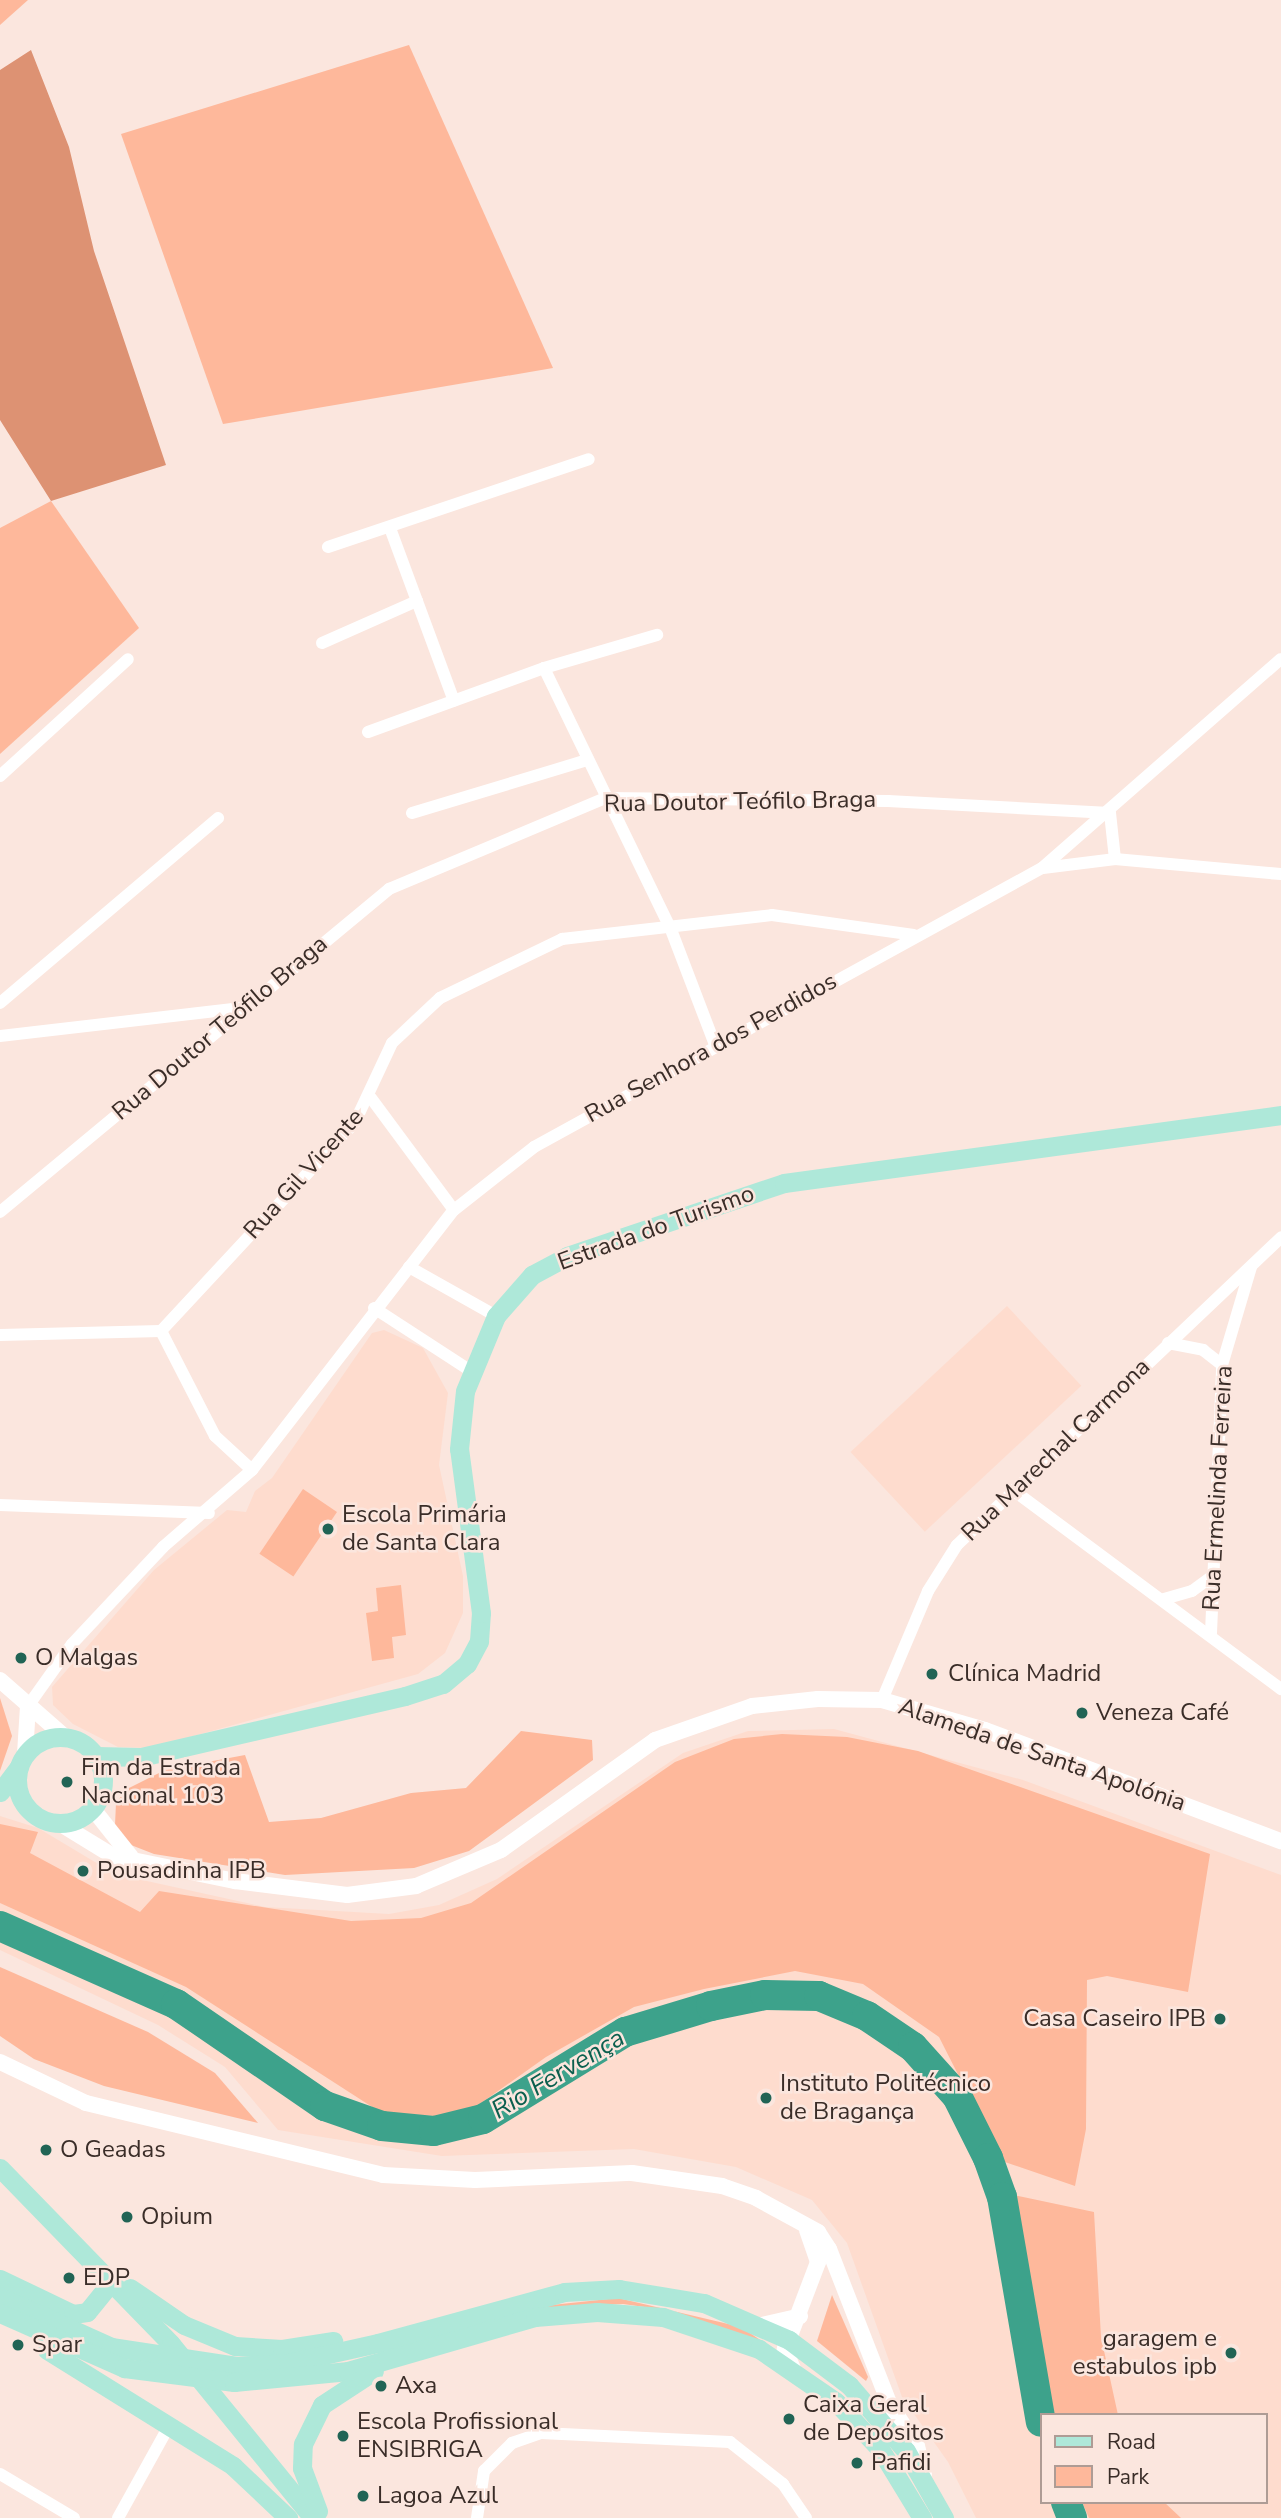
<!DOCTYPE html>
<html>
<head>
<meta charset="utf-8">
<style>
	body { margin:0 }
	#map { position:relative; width:1281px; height:2518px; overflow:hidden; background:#fbe6de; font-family:"Nunito Sans",sans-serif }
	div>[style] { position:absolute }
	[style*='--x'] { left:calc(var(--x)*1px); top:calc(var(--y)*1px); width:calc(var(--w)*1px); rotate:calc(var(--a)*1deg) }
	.built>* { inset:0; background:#fedcce; transform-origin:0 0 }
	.green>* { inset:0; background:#feb89b; transform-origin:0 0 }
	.forest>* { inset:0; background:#dd9273 }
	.river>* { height:30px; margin:-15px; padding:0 15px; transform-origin:15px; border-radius:15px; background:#3da28b }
	.minor>* { height:12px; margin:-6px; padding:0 6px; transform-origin:6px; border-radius:6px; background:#fff }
	.tertiary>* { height:16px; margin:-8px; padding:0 8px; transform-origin:8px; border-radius:8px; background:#fff }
	.primary>* { height:19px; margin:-9.5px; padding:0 9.5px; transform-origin:9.5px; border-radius:9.5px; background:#aee8d9 }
	.primary>.ring { margin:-9.5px; padding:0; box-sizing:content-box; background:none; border:19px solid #aee8d9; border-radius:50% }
	.dots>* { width:19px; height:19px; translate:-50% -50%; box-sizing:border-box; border:4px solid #fbe6de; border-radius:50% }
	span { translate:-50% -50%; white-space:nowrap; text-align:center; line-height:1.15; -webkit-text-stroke:5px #fbe6de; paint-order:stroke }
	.street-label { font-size:24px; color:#3a2d28 }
	.poi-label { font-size:24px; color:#3a2d28 }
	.left { translate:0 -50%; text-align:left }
	.right { translate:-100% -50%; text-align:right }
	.water-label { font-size:26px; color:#0b5f4e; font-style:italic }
	.legend { position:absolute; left:1040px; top:2413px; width:228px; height:91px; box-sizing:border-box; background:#fbe6de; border:2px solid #ae9c95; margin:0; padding:9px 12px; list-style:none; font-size:21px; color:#3a2d28 }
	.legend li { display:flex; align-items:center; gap:14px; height:35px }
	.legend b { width:35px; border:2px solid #ae9c95 }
</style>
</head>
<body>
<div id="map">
	<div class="built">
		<i style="left:1007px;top:1306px;width:109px;height:214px;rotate:47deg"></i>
		<i style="clip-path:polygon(384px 1330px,423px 1348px,448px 1393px,439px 1465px,463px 1576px,463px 1613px,445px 1653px,418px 1674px,150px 1748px,118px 1747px,73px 1724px,53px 1705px,52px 1687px,154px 1570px,227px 1510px,246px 1512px,255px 1491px,272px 1478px,372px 1333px)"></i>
		<i style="clip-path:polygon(evenodd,834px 1729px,1023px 1780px,1281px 1875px,1281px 2518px,976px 2518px,948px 2462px,902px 2397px,847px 2243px,812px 2200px,736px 2167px,634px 2149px,442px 2156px,278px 2130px,225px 2067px,158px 2025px,0 1950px,0 1816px,38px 1828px,115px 1874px,265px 1907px,389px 1914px,439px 1905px,497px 1879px,683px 1753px,748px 1731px,834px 1729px,1041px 2415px,1265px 2415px,1265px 2502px,1041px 2502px,1041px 2415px)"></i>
	</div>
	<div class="green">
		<i style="clip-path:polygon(0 0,28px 0,0 25px)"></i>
		<i style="clip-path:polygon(409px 45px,553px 368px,223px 424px,121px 134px)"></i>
		<i style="clip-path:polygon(51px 501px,139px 628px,0 754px,0 528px)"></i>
		<i style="left:303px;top:1489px;width:41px;height:78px;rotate:34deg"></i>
		<i style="clip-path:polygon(401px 1585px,406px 1635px,392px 1637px,394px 1658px,372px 1661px,366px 1613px,378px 1611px,376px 1588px)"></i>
		<i style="clip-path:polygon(0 1698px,12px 1736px,0 1771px)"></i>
		<i style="clip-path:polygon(521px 1731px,592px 1740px,593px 1760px,469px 1851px,414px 1868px,285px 1875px,154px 1854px,131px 1845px,115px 1825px,116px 1803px,127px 1789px,165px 1770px,245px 1755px,269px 1822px,321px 1818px,411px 1793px,466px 1788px)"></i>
		<i style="clip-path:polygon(782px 1734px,847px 1737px,918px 1751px,1210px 1854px,1188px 1992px,1107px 1976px,1087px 1980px,1086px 2129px,1075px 2186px,1002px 2161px,939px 2037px,863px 1984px,795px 1971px,704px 1989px,634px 2007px,546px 2057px,460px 2118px,380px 2112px,186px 1987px,0 1903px,0 1824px,38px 1832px,30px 1853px,140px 1912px,159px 1891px,351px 1921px,421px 1918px,471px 1903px,675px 1762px,734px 1739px)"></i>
		<i style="clip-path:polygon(0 1967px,148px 2032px,215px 2073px,258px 2123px,104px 2086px,34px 2059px,0 2036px)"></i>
		<i style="clip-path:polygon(1014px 2195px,1094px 2212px,1101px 2337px,1118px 2415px,1050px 2415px)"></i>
		<i style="clip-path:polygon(832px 2295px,868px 2377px,866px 2381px,817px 2341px)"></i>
		<i style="clip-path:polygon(618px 2298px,741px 2327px,775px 2350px,673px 2311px,623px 2304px,514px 2309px)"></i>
		<i style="clip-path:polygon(1082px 2502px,1164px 2502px,1181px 2518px,1089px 2518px)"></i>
	</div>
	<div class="forest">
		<i style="clip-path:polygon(31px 50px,69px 147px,94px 251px,166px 465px,51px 501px,0 420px,0 70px)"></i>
	</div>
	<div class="river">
		<i style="--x:0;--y:1926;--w:193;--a:23.9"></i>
		<i style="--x:176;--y:2004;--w:181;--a:34.4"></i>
		<i style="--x:325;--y:2106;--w:60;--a:19.3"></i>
		<i style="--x:382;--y:2126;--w:52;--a:5.5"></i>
		<i style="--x:434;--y:2131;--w:50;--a:-13.8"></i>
		<i style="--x:483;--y:2119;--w:167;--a:-31.5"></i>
		<i style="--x:625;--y:2032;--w:90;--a:-16.8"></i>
		<i style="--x:711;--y:2006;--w:55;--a:-11.5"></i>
		<i style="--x:765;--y:1995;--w:54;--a:1.1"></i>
		<i style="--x:819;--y:1996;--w:52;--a:22.6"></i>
		<i style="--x:867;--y:2016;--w:55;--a:34"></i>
		<i style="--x:913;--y:2047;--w:66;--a:48.1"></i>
		<i style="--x:957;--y:2096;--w:69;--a:63.4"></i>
		<i style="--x:988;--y:2158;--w:41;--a:70.3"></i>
		<i style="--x:1002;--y:2197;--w:228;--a:80.2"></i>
		<i style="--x:1066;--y:2502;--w:17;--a:69"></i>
	</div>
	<div class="minor">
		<i style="--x:390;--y:528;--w:184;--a:69.7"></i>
		<i style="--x:328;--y:547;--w:275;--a:-18.6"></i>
		<i style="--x:322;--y:643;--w:104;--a:-23.9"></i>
		<i style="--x:544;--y:668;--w:118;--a:-16.3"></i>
		<i style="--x:368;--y:732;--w:187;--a:-20"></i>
		<i style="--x:544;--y:668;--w:288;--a:64.1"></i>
		<i style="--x:670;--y:927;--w:126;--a:69.1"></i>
		<i style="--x:0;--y:776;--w:173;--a:-42.4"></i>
		<i style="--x:412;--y:813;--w:183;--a:-16.8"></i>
		<i style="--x:1043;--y:868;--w:73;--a:-7.1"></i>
		<i style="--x:0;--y:1003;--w:286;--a:-40.3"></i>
		<i style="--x:0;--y:1036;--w:243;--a:-6.6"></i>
		<i style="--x:371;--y:1098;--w:139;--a:53.5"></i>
		<i style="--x:0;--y:1212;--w:506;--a:-39.7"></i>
		<i style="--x:389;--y:889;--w:234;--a:-22.8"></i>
		<i style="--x:605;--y:798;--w:283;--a:0.6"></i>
		<i style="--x:888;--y:801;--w:222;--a:3.1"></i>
		<i style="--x:1110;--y:813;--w:46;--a:83.8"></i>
		<i style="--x:1115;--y:859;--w:167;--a:5.2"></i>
		<i style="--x:409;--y:1267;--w:100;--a:29.4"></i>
		<i style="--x:374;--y:1308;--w:116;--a:33"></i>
		<i style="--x:0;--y:1335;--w:161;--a:-1.4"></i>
		<i style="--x:1168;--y:1343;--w:36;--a:11"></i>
		<i style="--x:1203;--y:1350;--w:24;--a:38"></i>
		<i style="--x:252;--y:1470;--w:50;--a:-137.4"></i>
		<i style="--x:215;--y:1436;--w:118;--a:-117.2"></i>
		<i style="--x:161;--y:1331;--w:285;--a:-47.1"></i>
		<i style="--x:355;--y:1122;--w:87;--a:-64.9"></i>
		<i style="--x:392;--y:1043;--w:66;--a:-43.2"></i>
		<i style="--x:440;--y:998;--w:136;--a:-25.8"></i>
		<i style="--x:562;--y:939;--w:211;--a:-6.5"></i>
		<i style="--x:772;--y:915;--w:143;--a:8"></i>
		<i style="--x:1013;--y:1490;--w:334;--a:36.6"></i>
		<i style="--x:0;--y:1505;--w:209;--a:2.2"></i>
		<i style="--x:1164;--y:1599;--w:29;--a:-16"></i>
		<i style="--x:1192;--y:1591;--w:27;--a:-36"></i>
		<i style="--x:1211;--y:1633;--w:268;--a:-87.6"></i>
		<i style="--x:1222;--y:1365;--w:102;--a:-73.5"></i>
		<i style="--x:882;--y:1700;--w:118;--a:-67.1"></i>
		<i style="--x:928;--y:1591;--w:54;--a:-57.8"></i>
		<i style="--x:957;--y:1545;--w:447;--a:-43.5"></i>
		<i style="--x:28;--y:1706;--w:76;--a:-54.6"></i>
		<i style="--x:72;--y:1644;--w:133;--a:-46.8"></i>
		<i style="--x:163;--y:1547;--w:118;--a:-40.9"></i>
		<i style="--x:252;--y:1470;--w:329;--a:-52.2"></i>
		<i style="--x:454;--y:1210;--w:102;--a:-38.2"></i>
		<i style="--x:534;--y:1147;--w:580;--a:-28.78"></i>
		<i style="--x:1042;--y:868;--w:317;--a:-41.2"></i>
		<i style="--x:0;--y:2474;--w:86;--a:30.7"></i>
		<i style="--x:118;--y:2518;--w:107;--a:-61"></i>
		<i style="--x:477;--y:2518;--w:48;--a:-81.5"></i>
		<i style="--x:484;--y:2471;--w:40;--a:-45"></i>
		<i style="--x:512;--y:2443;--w:31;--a:-19"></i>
		<i style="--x:541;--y:2433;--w:189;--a:2.7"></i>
		<i style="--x:730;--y:2442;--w:68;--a:38.4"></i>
		<i style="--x:783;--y:2484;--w:41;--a:55.9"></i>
	</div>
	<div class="tertiary">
		<i style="--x:0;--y:1680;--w:86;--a:41.2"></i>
		<i style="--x:25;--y:1754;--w:48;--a:-86.4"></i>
		<i style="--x:93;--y:1809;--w:61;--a:51.6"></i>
		<i style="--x:59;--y:1823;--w:63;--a:31.4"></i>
		<i style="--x:113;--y:1856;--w:125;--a:11.6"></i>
		<i style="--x:235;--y:1881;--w:113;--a:7.1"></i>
		<i style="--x:347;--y:1895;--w:70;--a:-7.4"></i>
		<i style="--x:416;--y:1886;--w:92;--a:-23"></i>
		<i style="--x:501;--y:1850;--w:189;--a:-35.5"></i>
		<i style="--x:655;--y:1740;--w:103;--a:-19.3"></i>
		<i style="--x:752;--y:1706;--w:66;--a:-6.1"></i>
		<i style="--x:818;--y:1699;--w:64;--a:0.9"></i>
		<i style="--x:882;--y:1700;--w:107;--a:16.2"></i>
		<i style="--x:985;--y:1730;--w:316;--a:20.6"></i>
		<i style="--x:0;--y:2062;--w:95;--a:25.5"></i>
		<i style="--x:86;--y:2103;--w:306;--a:13.6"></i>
		<i style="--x:383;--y:2175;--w:92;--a:3.1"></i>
		<i style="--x:475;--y:2180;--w:157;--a:-2.6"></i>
		<i style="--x:632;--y:2173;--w:91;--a:8.2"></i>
		<i style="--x:722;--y:2186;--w:36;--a:19"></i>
		<i style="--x:756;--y:2198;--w:71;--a:28.7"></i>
		<i style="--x:818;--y:2232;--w:20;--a:57"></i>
		<i style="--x:829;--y:2249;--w:165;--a:68.7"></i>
		<i style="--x:889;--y:2403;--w:51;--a:56.9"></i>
		<i style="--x:917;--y:2446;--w:29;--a:76"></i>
		<i style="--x:762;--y:2325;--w:39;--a:-13"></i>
		<i style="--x:793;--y:2369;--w:22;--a:-112"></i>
		<i style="--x:785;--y:2349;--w:93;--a:-69.2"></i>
		<i style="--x:818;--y:2262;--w:34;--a:-109"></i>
	</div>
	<div class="primary">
		<i class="ring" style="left:17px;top:1737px;width:67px;height:67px"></i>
		<i style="--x:96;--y:1756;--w:45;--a:1.3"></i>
		<i style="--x:141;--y:1757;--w:271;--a:-13"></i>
		<i style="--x:405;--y:1696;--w:40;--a:-18"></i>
		<i style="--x:443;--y:1684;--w:31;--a:-40"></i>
		<i style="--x:467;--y:1664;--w:26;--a:-62"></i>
		<i style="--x:479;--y:1641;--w:28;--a:-86"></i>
		<i style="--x:481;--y:1613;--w:165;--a:-97.6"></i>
		<i style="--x:459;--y:1449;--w:58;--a:-84.1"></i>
		<i style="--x:465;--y:1391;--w:81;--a:-67.5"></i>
		<i style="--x:496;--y:1316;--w:55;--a:-48.7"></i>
		<i style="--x:532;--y:1275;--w:40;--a:-28"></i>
		<i style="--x:567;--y:1256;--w:229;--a:-18.6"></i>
		<i style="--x:784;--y:1183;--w:502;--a:-7.79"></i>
		<i style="--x:0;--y:1792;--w:31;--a:-53"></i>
		<i style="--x:0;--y:2168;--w:245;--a:45.8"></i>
		<i style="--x:171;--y:2344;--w:225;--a:50.8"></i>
		<i style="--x:0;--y:2279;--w:81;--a:25.6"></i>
		<i style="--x:73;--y:2314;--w:14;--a:-8"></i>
		<i style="--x:87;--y:2312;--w:40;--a:-51"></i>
		<i style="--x:130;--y:2288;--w:65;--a:34.4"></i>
		<i style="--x:184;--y:2325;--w:55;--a:22.4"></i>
		<i style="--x:235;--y:2346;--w:47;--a:3.7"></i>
		<i style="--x:282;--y:2349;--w:52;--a:-8.9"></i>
		<i style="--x:0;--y:2297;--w:122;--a:24.2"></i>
		<i style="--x:111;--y:2347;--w:127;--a:8.6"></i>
		<i style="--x:237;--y:2366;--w:51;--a:-3.4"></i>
		<i style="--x:288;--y:2363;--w:92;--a:-12.5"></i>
		<i style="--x:378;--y:2343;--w:193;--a:-15.3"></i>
		<i style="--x:564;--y:2292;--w:55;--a:-3.1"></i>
		<i style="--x:619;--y:2289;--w:86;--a:9.4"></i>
		<i style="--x:704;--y:2303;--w:93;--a:23.5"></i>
		<i style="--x:789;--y:2340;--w:75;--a:36.9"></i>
		<i style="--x:849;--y:2385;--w:87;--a:49.2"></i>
		<i style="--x:906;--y:2451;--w:77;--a:60.4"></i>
		<i style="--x:0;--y:2313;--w:136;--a:23.9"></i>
		<i style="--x:124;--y:2368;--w:111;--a:7.3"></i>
		<i style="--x:234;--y:2382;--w:115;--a:-5.5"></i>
		<i style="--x:348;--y:2371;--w:195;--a:-16.1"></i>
		<i style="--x:535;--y:2317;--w:62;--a:-4.6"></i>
		<i style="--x:597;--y:2312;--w:66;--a:4.3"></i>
		<i style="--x:663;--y:2317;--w:101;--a:18.4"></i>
		<i style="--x:759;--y:2349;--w:93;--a:34.5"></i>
		<i style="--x:836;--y:2402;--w:64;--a:46.9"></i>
		<i style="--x:880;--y:2449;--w:81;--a:58.7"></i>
		<i style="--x:47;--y:2350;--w:219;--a:31.9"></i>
		<i style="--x:233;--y:2466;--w:76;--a:43.4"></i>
		<i style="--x:318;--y:2511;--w:46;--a:-110.4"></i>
		<i style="--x:302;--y:2468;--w:24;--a:-88"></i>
		<i style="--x:303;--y:2444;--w:43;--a:-64"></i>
		<i style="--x:322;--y:2405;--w:62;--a:-33.2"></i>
	</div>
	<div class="dots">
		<i style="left:328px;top:1529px;background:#216455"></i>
		<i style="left:21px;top:1658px;background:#216455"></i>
		<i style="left:932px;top:1674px;background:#216455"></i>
		<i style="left:1082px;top:1713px;background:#216455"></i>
		<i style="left:67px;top:1782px;background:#216455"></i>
		<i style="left:83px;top:1871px;background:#216455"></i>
		<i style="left:1220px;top:2019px;background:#216455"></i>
		<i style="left:766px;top:2098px;background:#216455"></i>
		<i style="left:46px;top:2150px;background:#216455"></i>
		<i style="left:127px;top:2217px;background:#216455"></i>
		<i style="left:69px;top:2278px;background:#216455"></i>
		<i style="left:18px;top:2345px;background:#216455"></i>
		<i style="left:1231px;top:2353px;background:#216455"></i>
		<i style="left:381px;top:2386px;background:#216455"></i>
		<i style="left:789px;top:2419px;background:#216455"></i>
		<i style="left:343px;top:2436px;background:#216455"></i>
		<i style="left:857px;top:2463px;background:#216455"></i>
		<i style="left:363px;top:2496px;background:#216455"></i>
	</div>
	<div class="street-label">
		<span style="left:740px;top:802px;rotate:-1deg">Rua Doutor Teófilo Braga</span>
		<span style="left:220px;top:1028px;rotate:-40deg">Rua Doutor Teófilo Braga</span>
		<span style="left:711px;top:1048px;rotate:-29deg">Rua Senhora dos Perdidos</span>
		<span style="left:304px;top:1174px;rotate:-48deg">Rua Gil Vicente</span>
		<span style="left:656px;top:1228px;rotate:-20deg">Estrada do Turismo</span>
		<span style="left:1056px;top:1450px;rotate:-44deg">Rua Marechal Carmona</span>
		<span style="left:1218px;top:1488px;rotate:-87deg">Rua Ermelinda Ferreira</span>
		<span style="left:1042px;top:1755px;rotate:19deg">Alameda de Santa Apolónia</span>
	</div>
	<div class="poi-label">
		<span class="left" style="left:342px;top:1529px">Escola Primária<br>de Santa Clara</span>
		<span class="left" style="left:35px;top:1658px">O Malgas</span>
		<span class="left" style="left:948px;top:1674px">Clínica Madrid</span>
		<span class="left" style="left:1096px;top:1713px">Veneza Café</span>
		<span class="left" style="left:81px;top:1782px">Fim da Estrada<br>Nacional 103</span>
		<span class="left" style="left:97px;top:1871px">Pousadinha IPB</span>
		<span class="right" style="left:1206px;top:2019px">Casa Caseiro IPB</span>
		<span class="left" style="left:780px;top:2098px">Instituto Politécnico<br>de Bragança</span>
		<span class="left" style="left:60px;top:2150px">O Geadas</span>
		<span class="left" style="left:141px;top:2217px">Opium</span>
		<span class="left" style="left:83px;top:2278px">EDP</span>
		<span class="right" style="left:1217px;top:2353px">garagem e<br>estabulos ipb</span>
		<span class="left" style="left:32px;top:2345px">Spar</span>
		<span class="left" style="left:395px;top:2386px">Axa</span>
		<span class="left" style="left:803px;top:2419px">Caixa Geral<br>de Depósitos</span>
		<span class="left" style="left:357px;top:2436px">Escola Profissional<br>ENSIBRIGA</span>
		<span class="left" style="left:871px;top:2463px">Pafidi</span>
		<span class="left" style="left:377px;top:2496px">Lagoa Azul</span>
	</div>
	<div class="water-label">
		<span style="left:558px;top:2074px;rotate:-31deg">Rio Fervença</span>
	</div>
	<ul class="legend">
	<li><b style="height:9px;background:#aee8d9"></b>Road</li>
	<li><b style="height:19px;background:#feb89b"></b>Park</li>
	</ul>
</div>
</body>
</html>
